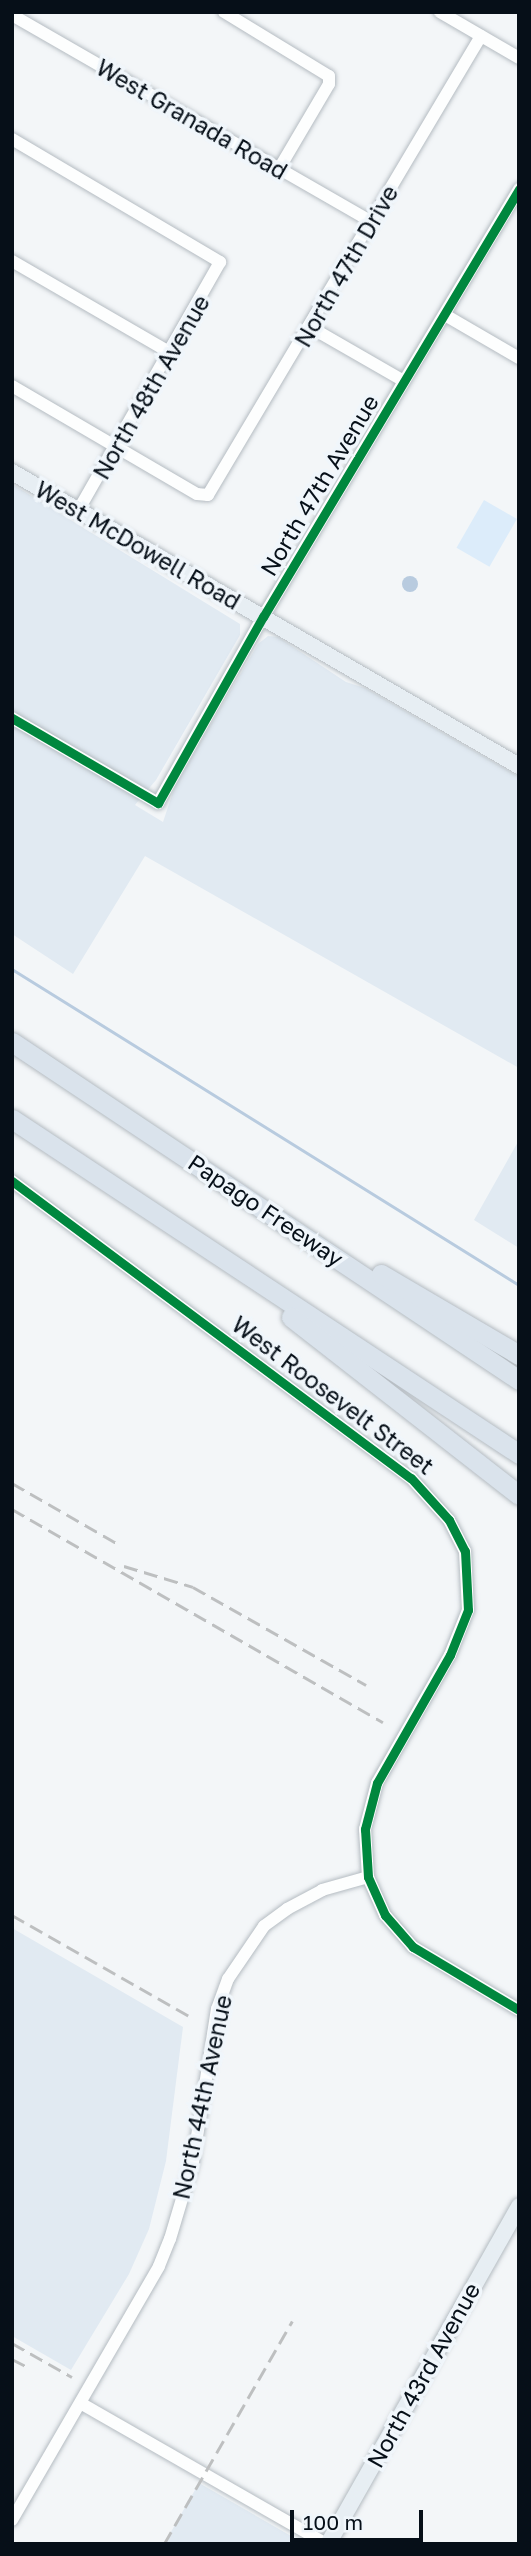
<!DOCTYPE html>
<html>
<head>
<meta charset="utf-8">
<style>
	body { margin:0 }
	#map { position:relative; width:531px; height:2556px; overflow:hidden; background:#f3f6f8; font-family:"Golos Text",sans-serif }
	div>[style] { position:absolute }
	[style*='--x'] { left:calc(var(--x)*1px); top:calc(var(--y)*1px); width:calc(var(--w)*1px); rotate:calc(var(--a)*1deg) }
	.built>* { inset:0; background:#e1eaf2 }
	.green>* { inset:0; background:#dcecfa; transform-origin:0 0 }
	.water>* { inset:0; background:#b8cbdf }
	.round { border-radius:50% }
	.stream>* { height:2.5px; margin:-1.25px; padding:0 1.25px; transform-origin:1.25px; border-radius:1.25px; background:#b8cbdf }
	.roads { filter:drop-shadow(0 0 2px #b5bcc2) drop-shadow(0 0 2px #b5bcc2) }
	.minor>* { height:12px; margin:-6px; padding:0 6px; transform-origin:6px; border-radius:6px; background:#fdfefe }
	.major>* { height:16px; margin:-8px; padding:0 8px; transform-origin:8px; border-radius:8px; background:#e7eef3 }
	.highway>* { height:19px; margin:-9.5px; padding:0 9.5px; transform-origin:9.5px; border-radius:9.5px; background:#dae3ec }
	.rail>* { height:2.5px; margin-top:-1.25px; transform-origin:0; background:repeating-linear-gradient(90deg,#bdbfc0 0 14px,transparent 0 21px) }
	.cycleway>* { height:9px; margin:-4.5px; padding:0 4.5px; transform-origin:4.5px; border-radius:4.5px; background:#00873e }
	span { translate:-50% -50%; white-space:nowrap; text-align:center; line-height:1.15; -webkit-text-stroke:7px #f0f6fb; paint-order:stroke }
	.street-label { font-size:23px; color:#060f18 }
	.frame { position:absolute; inset:0; border:14px solid #060f18; pointer-events:none }
	.scale { position:absolute; left:290px; top:2510px; width:133px; height:32px; box-sizing:border-box; border:4px solid #060f18; border-top:0; padding-left:9px; font-size:21px; line-height:24px; white-space:nowrap; color:#060f18; -webkit-text-stroke:5px #f0f6fb; paint-order:stroke }
</style>
</head>
<body>
<div id="map">
	<div class="built">
		<i style="clip-path:polygon(12px 484px,240px 624px,240px 635px,156px 780px,135px 805px,163px 822px,175px 786px,258px 644px,268px 636px,278px 637px,346px 682px,365px 688px,519px 777px,519px 1068px,145px 856px,73px 974px,12px 934px)"></i>
		<i style="clip-path:polygon(519px 1140px,519px 1248px,474px 1220px)"></i>
		<i style="clip-path:polygon(12px 1928px,183px 2027px,166px 2161px,149px 2229px,129px 2274px,71px 2370px,12px 2336px)"></i>
		<i style="clip-path:polygon(199px 2483px,305px 2544px,164px 2544px)"></i>
	</div>
	<div class="green">
		<i style="left:484px;top:500px;width:38px;height:55px;rotate:30deg"></i>
	</div>
	<div class="water">
		<i class="round" style="left:402px;top:576px;width:16px;height:16px"></i>
	</div>
	<div class="stream">
		<i style="--x:12;--y:969;--w:597;--a:31.93"></i>
	</div>
	<div class="roads">
		<div class="minor">
			<i style="--x:224;--y:12;--w:123;--a:31.4"></i>
			<i style="--x:329;--y:76;--w:8;--a:90"></i>
			<i style="--x:329;--y:84;--w:99;--a:120.5"></i>
			<i style="--x:440;--y:12;--w:91;--a:30.2"></i>
			<i style="--x:12;--y:15;--w:415;--a:29.9"></i>
			<i style="--x:12;--y:139;--w:242;--a:30.6"></i>
			<i style="--x:220;--y:262;--w:287;--a:119.7"></i>
			<i style="--x:12;--y:261;--w:184;--a:30.1"></i>
			<i style="--x:445;--y:315;--w:86;--a:30.2"></i>
			<i style="--x:310;--y:327;--w:108;--a:29.9"></i>
			<i style="--x:12;--y:386;--w:214;--a:30.3"></i>
			<i style="--x:197;--y:494;--w:11;--a:5"></i>
			<i style="--x:208;--y:495;--w:534;--a:-59.26"></i>
			<i style="--x:12;--y:718;--w:169;--a:30.2"></i>
			<i style="--x:158;--y:803;--w:214;--a:-60.6"></i>
			<i style="--x:263;--y:617;--w:499;--a:-59.1"></i>
			<i style="--x:12;--y:1181;--w:497;--a:36.7"></i>
			<i style="--x:411;--y:1478;--w:57;--a:47.9"></i>
			<i style="--x:449;--y:1520;--w:35;--a:63"></i>
			<i style="--x:465;--y:1551;--w:59;--a:87.1"></i>
			<i style="--x:468;--y:1610;--w:48;--a:111.8"></i>
			<i style="--x:450;--y:1655;--w:147;--a:119.7"></i>
			<i style="--x:377;--y:1783;--w:48;--a:104.6"></i>
			<i style="--x:365;--y:1829;--w:48;--a:86.4"></i>
			<i style="--x:368;--y:1877;--w:42;--a:65.9"></i>
			<i style="--x:385;--y:1915;--w:43;--a:48.8"></i>
			<i style="--x:413;--y:1947;--w:123;--a:30.7"></i>
			<i style="--x:82;--y:2404;--w:281;--a:29.8"></i>
			<i style="--x:12;--y:2520;--w:293;--a:-59.9"></i>
			<i style="--x:159;--y:2266;--w:29;--a:-68"></i>
			<i style="--x:170;--y:2239;--w:80;--a:-73.4"></i>
			<i style="--x:193;--y:2162;--w:155;--a:-81.1"></i>
			<i style="--x:217;--y:2009;--w:32;--a:-70"></i>
			<i style="--x:228;--y:1979;--w:64;--a:-55.8"></i>
			<i style="--x:264;--y:1926;--w:29;--a:-36"></i>
			<i style="--x:287;--y:1909;--w:40;--a:-28"></i>
			<i style="--x:322;--y:1890;--w:48;--a:-15.8"></i>
		</div>
		<div class="major">
			<i style="--x:12;--y:472;--w:586;--a:30.11"></i>
			<i style="--x:328;--y:2544;--w:388;--a:-60.5"></i>
		</div>
		<div class="highway">
			<i style="--x:12;--y:1042;--w:609;--a:33.69"></i>
			<i style="--x:12;--y:1119;--w:608;--a:33.45"></i>
			<i style="--x:381;--y:1274;--w:160;--a:30.4"></i>
			<i style="--x:291;--y:1317;--w:289;--a:38"></i>
		</div>
	</div>
	<div class="rail">
		<i style="--x:12;--y:1483;--w:122;--a:29.9"></i>
		<i style="--x:12;--y:1509;--w:428;--a:29.9"></i>
		<i style="--x:124;--y:1566;--w:72;--a:16.9"></i>
		<i style="--x:193;--y:1587;--w:199;--a:29.5"></i>
		<i style="--x:12;--y:1915;--w:206;--a:29.7"></i>
		<i style="--x:12;--y:2343;--w:69;--a:29.5"></i>
		<i style="--x:12;--y:2359;--w:16;--a:27"></i>
		<i style="--x:164;--y:2544;--w:257;--a:-60.1"></i>
	</div>
	<div class="cycleway">
		<i style="--x:12;--y:718;--w:169;--a:30.2"></i>
		<i style="--x:158;--y:803;--w:214;--a:-60.6"></i>
		<i style="--x:263;--y:617;--w:499;--a:-59.1"></i>
		<i style="--x:12;--y:1181;--w:497;--a:36.7"></i>
		<i style="--x:411;--y:1478;--w:57;--a:47.9"></i>
		<i style="--x:449;--y:1520;--w:35;--a:63"></i>
		<i style="--x:465;--y:1551;--w:59;--a:87.1"></i>
		<i style="--x:468;--y:1610;--w:48;--a:111.8"></i>
		<i style="--x:450;--y:1655;--w:147;--a:119.7"></i>
		<i style="--x:377;--y:1783;--w:48;--a:104.6"></i>
		<i style="--x:365;--y:1829;--w:48;--a:86.4"></i>
		<i style="--x:368;--y:1877;--w:42;--a:65.9"></i>
		<i style="--x:385;--y:1915;--w:43;--a:48.8"></i>
		<i style="--x:413;--y:1947;--w:123;--a:30.7"></i>
	</div>
	<div class="street-label">
		<span style="left:192px;top:119px;rotate:30deg">West Granada Road</span>
		<span style="left:346px;top:266px;rotate:-60deg">North 47th Drive</span>
		<span style="left:151px;top:387px;rotate:-60deg">North 48th Avenue</span>
		<span style="left:319px;top:485px;rotate:-59deg">North 47th Avenue</span>
		<span style="left:138px;top:545px;rotate:30deg">West McDowell Road</span>
		<span style="left:266px;top:1210px;rotate:34deg">Papago Freeway</span>
		<span style="left:333px;top:1395px;rotate:37deg">West Roosevelt Street</span>
		<span style="left:202px;top:2097px;rotate:-78deg">North 44th Avenue</span>
		<span style="left:423px;top:2375px;rotate:-61deg">North 43rd Avenue</span>
	</div>
	<div class="frame"></div>
	<div class="scale">100 m</div>
</div>
</body>
</html>
